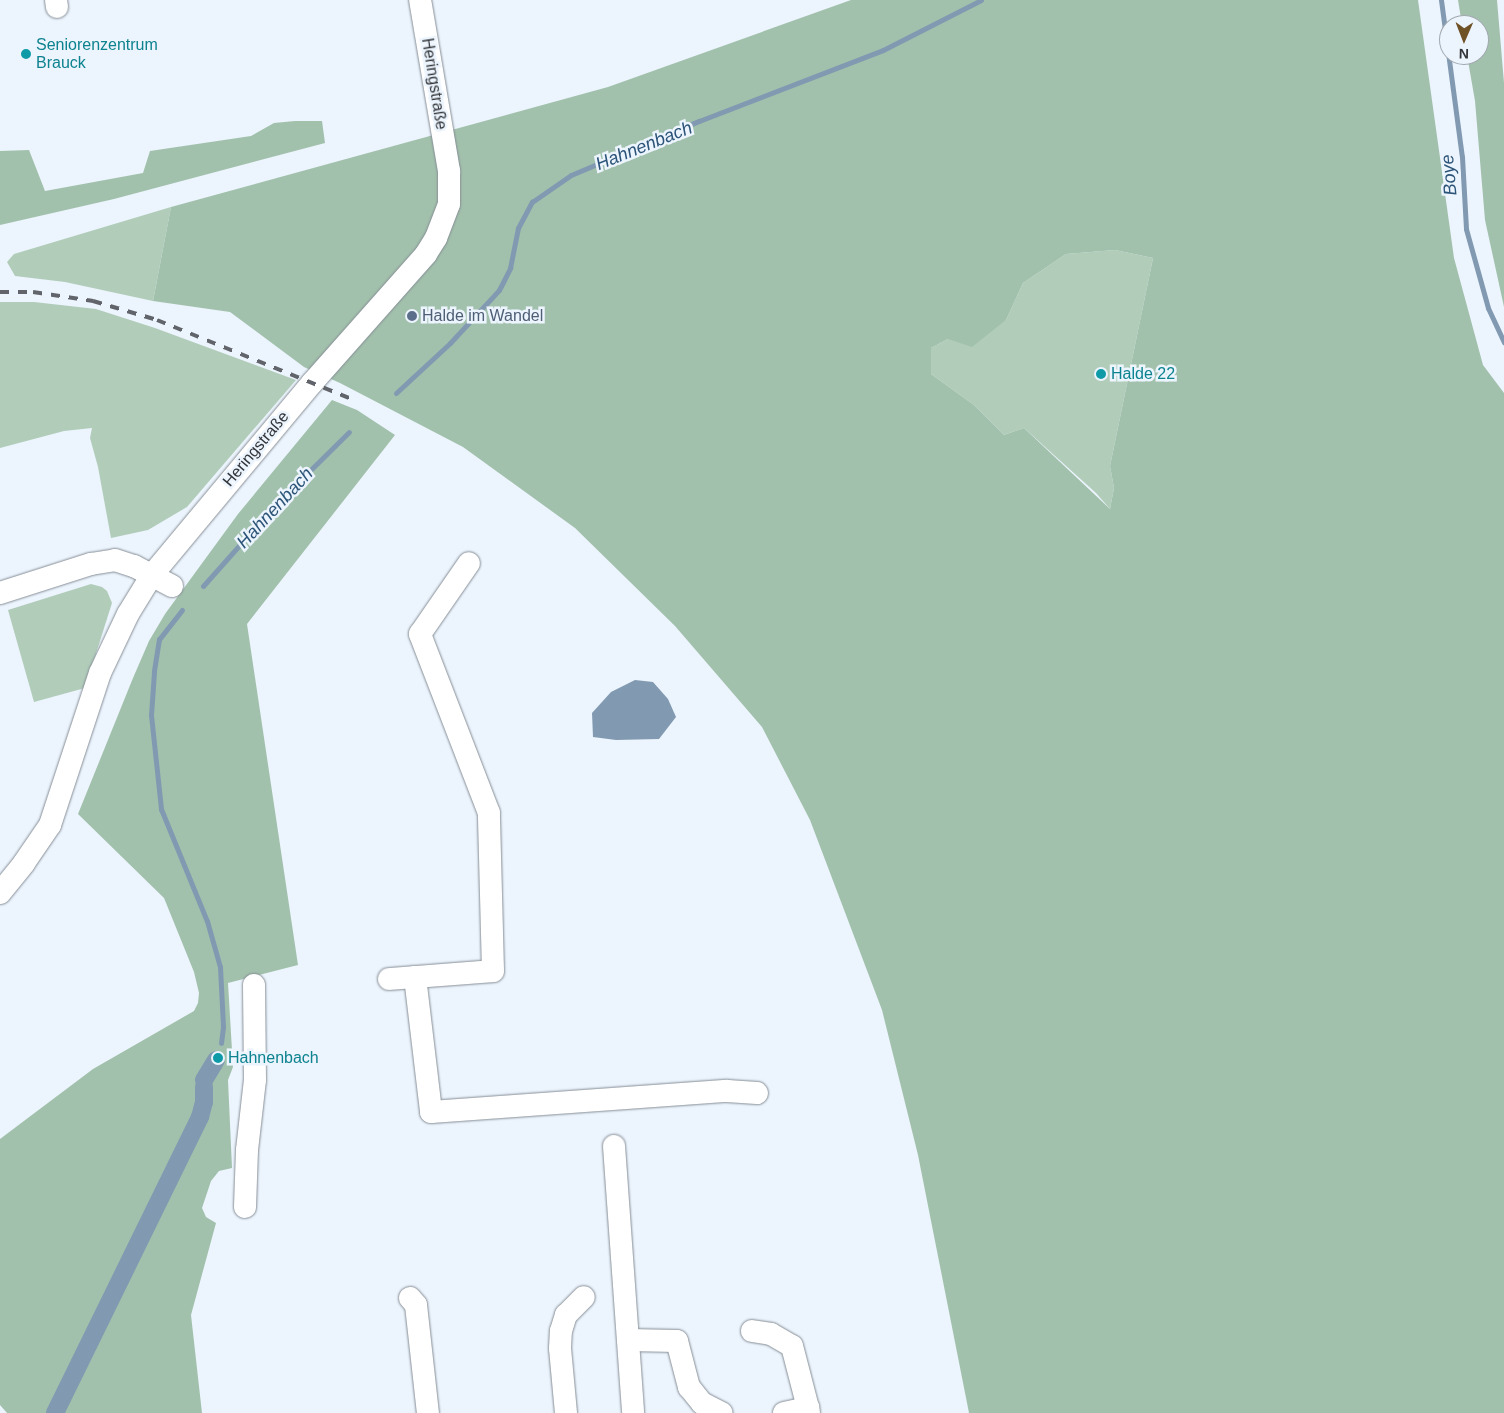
<!DOCTYPE html>
<html>
<head>
<meta charset="utf-8">
<style>
	body { margin:0 }
	#map { position:relative; width:1504px; height:1413px; overflow:hidden; background:#ecf4fd; font-family:Arial,sans-serif }
	div>[style] { position:absolute }
	[style*='--x'] { left:calc(var(--x)*1px); top:calc(var(--y)*1px); width:calc(var(--w)*1px); rotate:calc(var(--a)*1deg) }
	.green>* { inset:0; background:#b1cdba }
	.forest>* { inset:0; background:#a2c1ac }
	.water>* { inset:0; background:#819ab1 }
	.stream>* { height:5px; margin:-2.5px; padding:0 2.5px; transform-origin:2.5px; border-radius:2.5px; background:#819ab1 }
	.canal>* { height:18px; margin:-9px; padding:0 9px; transform-origin:9px; border-radius:9px; background:#819ab1 }
	.roads { filter:drop-shadow(0 0 1px #868e96) drop-shadow(0 0 1px #868e96) }
	.minor>* { height:22px; margin:-11px; padding:0 11px; transform-origin:11px; border-radius:11px; background:#fff }
	.rail>* { height:4px; margin-top:-2px; transform-origin:0; background:repeating-linear-gradient(90deg,#61656b 0 9px,transparent 0 18px) }
	.dots>* { width:14px; height:14px; translate:-50% -50%; box-sizing:border-box; border:2px solid #ecf4fd; border-radius:50% }
	span { translate:-50% -50%; white-space:nowrap; text-align:center; line-height:1.15; -webkit-text-stroke:5px #ecf4fd; paint-order:stroke }
	.culture-label { font-size:16px; color:#0d838f }
	.left { translate:0 -50%; text-align:left }
	.street-label { font-size:16px; color:#323539 }
	.service-label { font-size:16px; color:#4e5e75 }
	.water-label { font-size:18px; color:#2c5478; font-style:italic }
	.north { position:absolute; left:1439px; top:15px; width:50px; height:50px; box-sizing:border-box; background:#ecf4fd; border:1px solid #a2a8af; border-radius:50%; rotate:181deg; font-size:14px; font-weight:700; line-height:20px; text-align:center; color:#323539 }
	.north::after { content:''; display:block; margin:auto; width:18px; height:22px; background:#705227; clip-path:polygon(50% 0,100% 100%,50% 72%,0 100%) }
</style>
</head>
<body>
<div id="map">
	<div class="green">
		<i style="clip-path:polygon(171px 207px,153px 301px,65px 282px,15px 276px,7px 262px,14px 254px)"></i>
		<i style="clip-path:polygon(1115px 250px,1153px 258px,1110px 466px,1114px 488px,1110px 509px,1096px 493px,1024px 428px,1004px 435px,974px 405px,931px 374px,931px 348px,948px 339px,1006px 320px,1023px 283px,1066px 254px)"></i>
		<i style="clip-path:polygon(0 302px,34px 302px,96px 309px,155px 328px,296px 380px,187px 507px,148px 530px,111px 538px,98px 467px,90px 438px,92px 428px,64px 431px,0 448px)"></i>
		<i style="clip-path:polygon(91px 584px,102px 587px,107px 591px,112px 603px,85px 688px,34px 702px,8px 610px)"></i>
	</div>
	<div class="forest">
		<i style="clip-path:polygon(evenodd,851px 0,1418px 0,1454px 258px,1483px 365px,1504px 393px,1504px 1413px,969px 1413px,918px 1155px,882px 1010px,810px 820px,762px 727px,675px 626px,575px 528px,463px 447px,340px 383px,304px 367px,230px 312px,153px 301px,171px 207px,608px 87px,851px 0,1115px 250px,1153px 258px,1110px 466px,1114px 488px,1110px 509px,1024px 428px,1004px 435px,974px 405px,931px 374px,931px 348px,948px 339px,972px 347px,1006px 320px,1023px 283px,1066px 254px,1115px 250px)"></i>
		<i style="clip-path:polygon(1458px 0,1497px 0,1504px 83px,1504px 307px,1485px 220px,1475px 101px,1467px 55px,1479px 55px,1479px 25px,1462px 25px)"></i>
		<i style="clip-path:polygon(295px 121px,322px 121px,325px 143px,114px 199px,0 225px,0 151px,29px 150px,45px 191px,143px 173px,150px 151px,251px 136px,274px 123px)"></i>
		<i style="clip-path:polygon(332px 400px,357px 410px,395px 435px,247px 624px,298px 965px,228px 983px,233px 1067px,228px 1080px,232px 1168px,219px 1171px,211px 1181px,202px 1208px,206px 1217px,216px 1223px,191px 1315px,202px 1413px,7px 1413px,0 1405px,0 1139px,93px 1069px,194px 1011px,198px 1003px,199px 993px,194px 972px,164px 898px,78px 814px,133px 678px,149px 641px,165px 614px,238px 514px)"></i>
	</div>
	<div class="water">
		<i style="clip-path:polygon(635px 680px,653px 682px,668px 699px,676px 717px,659px 739px,616px 740px,593px 737px,592px 713px,611px 692px)"></i>
	</div>
	<div class="stream">
		<i style="--x:1441;--y:0;--w:158;--a:82.4"></i>
		<i style="--x:1462;--y:157;--w:72;--a:86.8"></i>
		<i style="--x:1466;--y:229;--w:82;--a:74.4"></i>
		<i style="--x:1488;--y:308;--w:38;--a:65"></i>
		<i style="--x:396;--y:393;--w:74;--a:-42.8"></i>
		<i style="--x:450;--y:343;--w:72;--a:-47.2"></i>
		<i style="--x:499;--y:290;--w:25;--a:-63"></i>
		<i style="--x:510;--y:268;--w:41;--a:-78.7"></i>
		<i style="--x:518;--y:228;--w:30;--a:-62"></i>
		<i style="--x:532;--y:202;--w:47;--a:-34.7"></i>
		<i style="--x:571;--y:175;--w:139;--a:-22.9"></i>
		<i style="--x:699;--y:121;--w:197;--a:-21.1"></i>
		<i style="--x:883;--y:50;--w:110;--a:-27"></i>
		<i style="--x:203;--y:586;--w:111;--a:-48.3"></i>
		<i style="--x:277;--y:503;--w:101;--a:-44.6"></i>
		<i style="--x:182;--y:610;--w:37;--a:128"></i>
		<i style="--x:159;--y:639;--w:33;--a:99"></i>
		<i style="--x:154;--y:672;--w:43;--a:94"></i>
		<i style="--x:151;--y:715;--w:95;--a:83.9"></i>
		<i style="--x:161;--y:809;--w:121;--a:67.7"></i>
		<i style="--x:207;--y:921;--w:48;--a:74.2"></i>
		<i style="--x:220;--y:967;--w:60;--a:87.1"></i>
		<i style="--x:223;--y:1027;--w:16;--a:97"></i>
	</div>
	<div class="canal">
		<i style="--x:204;--y:1080;--w:23;--a:-59"></i>
		<i style="--x:55;--y:1413;--w:330;--a:-63.9"></i>
		<i style="--x:200;--y:1117;--w:16;--a:-75"></i>
		<i style="--x:204;--y:1102;--w:15;--a:-90"></i>
	</div>
	<div class="roads">
		<div class="minor">
			<i style="--x:56;--y:0;--w:7;--a:82"></i>
			<i style="--x:0;--y:593;--w:96;--a:-17.7"></i>
			<i style="--x:91;--y:564;--w:24;--a:-9"></i>
			<i style="--x:115;--y:560;--w:20;--a:18"></i>
			<i style="--x:134;--y:566;--w:43;--a:27.8"></i>
			<i style="--x:0;--y:893;--w:38;--a:-51"></i>
			<i style="--x:24;--y:863;--w:46;--a:-55.6"></i>
			<i style="--x:50;--y:825;--w:160;--a:-71.8"></i>
			<i style="--x:100;--y:673;--w:65;--a:-64.6"></i>
			<i style="--x:128;--y:614;--w:46;--a:-58.4"></i>
			<i style="--x:152;--y:575;--w:250;--a:-50.2"></i>
			<i style="--x:312;--y:383;--w:172;--a:-48.5"></i>
			<i style="--x:426;--y:254;--w:19;--a:-58"></i>
			<i style="--x:436;--y:238;--w:36;--a:-69"></i>
			<i style="--x:449;--y:204;--w:33;--a:-90"></i>
			<i style="--x:449;--y:171;--w:173;--a:-99.6"></i>
			<i style="--x:415;--y:977;--w:136;--a:83.2"></i>
			<i style="--x:431;--y:1112;--w:297;--a:-4.1"></i>
			<i style="--x:727;--y:1091;--w:30;--a:4"></i>
			<i style="--x:389;--y:979;--w:104;--a:-4.4"></i>
			<i style="--x:493;--y:971;--w:158;--a:-91.5"></i>
			<i style="--x:489;--y:813;--w:192;--a:-111.1"></i>
			<i style="--x:420;--y:634;--w:86;--a:-55.4"></i>
			<i style="--x:614;--y:1146;--w:268;--a:85.9"></i>
			<i style="--x:245;--y:1207;--w:57;--a:-88"></i>
			<i style="--x:247;--y:1150;--w:70;--a:-83.5"></i>
			<i style="--x:255;--y:1080;--w:95;--a:-90.6"></i>
			<i style="--x:410;--y:1298;--w:9;--a:49"></i>
			<i style="--x:416;--y:1305;--w:109;--a:83.7"></i>
			<i style="--x:752;--y:1331;--w:19;--a:9"></i>
			<i style="--x:771;--y:1334;--w:24;--a:30"></i>
			<i style="--x:792;--y:1346;--w:64;--a:75.5"></i>
			<i style="--x:628;--y:1340;--w:49;--a:1.2"></i>
			<i style="--x:677;--y:1341;--w:48;--a:75.4"></i>
			<i style="--x:689;--y:1387;--w:21;--a:51"></i>
			<i style="--x:702;--y:1403;--w:22;--a:27"></i>
			<i style="--x:566;--y:1413;--w:65;--a:-95.3"></i>
			<i style="--x:560;--y:1348;--w:17;--a:-87"></i>
			<i style="--x:561;--y:1331;--w:17;--a:-73"></i>
			<i style="--x:566;--y:1315;--w:25;--a:-45"></i>
			<i style="--x:784;--y:1413;--w:25;--a:-12"></i>
			<i style="--x:808;--y:1408;--w:5;--a:79"></i>
		</div>
	</div>
	<div class="rail">
		<i style="--x:0;--y:292;--w:33;--a:0"></i>
		<i style="--x:33;--y:292;--w:61;--a:8.5"></i>
		<i style="--x:93;--y:301;--w:67;--a:16.5"></i>
		<i style="--x:157;--y:320;--w:213;--a:22.1"></i>
	</div>
	<div class="dots">
		<i style="left:26px;top:54px;background:#0f9aa8"></i>
		<i style="left:412px;top:316px;background:#5c6f8a"></i>
		<i style="left:1101px;top:374px;background:#0f9aa8"></i>
		<i style="left:218px;top:1058px;background:#0f9aa8"></i>
	</div>
	<div class="culture-label">
		<span class="left" style="left:36px;top:54px">Seniorenzentrum<br>Brauck</span>
		<span class="left" style="left:1111px;top:374px">Halde 22</span>
		<span class="left" style="left:228px;top:1058px">Hahnenbach</span>
	</div>
	<div class="street-label">
		<span style="left:434px;top:84px;rotate:81deg">Heringstraße</span>
		<span style="left:256px;top:449px;rotate:-50deg">Heringstraße</span>
	</div>
	<div class="service-label">
		<span class="left" style="left:422px;top:316px">Halde im Wandel</span>
	</div>
	<div class="water-label">
		<span style="left:644px;top:146px;rotate:-22deg">Hahnenbach</span>
		<span style="left:1449px;top:175px;rotate:-95deg">Boye</span>
		<span style="left:275px;top:508px;rotate:-47deg">Hahnenbach</span>
	</div>
	<div class="north">N</div>
</div>
</body>
</html>
